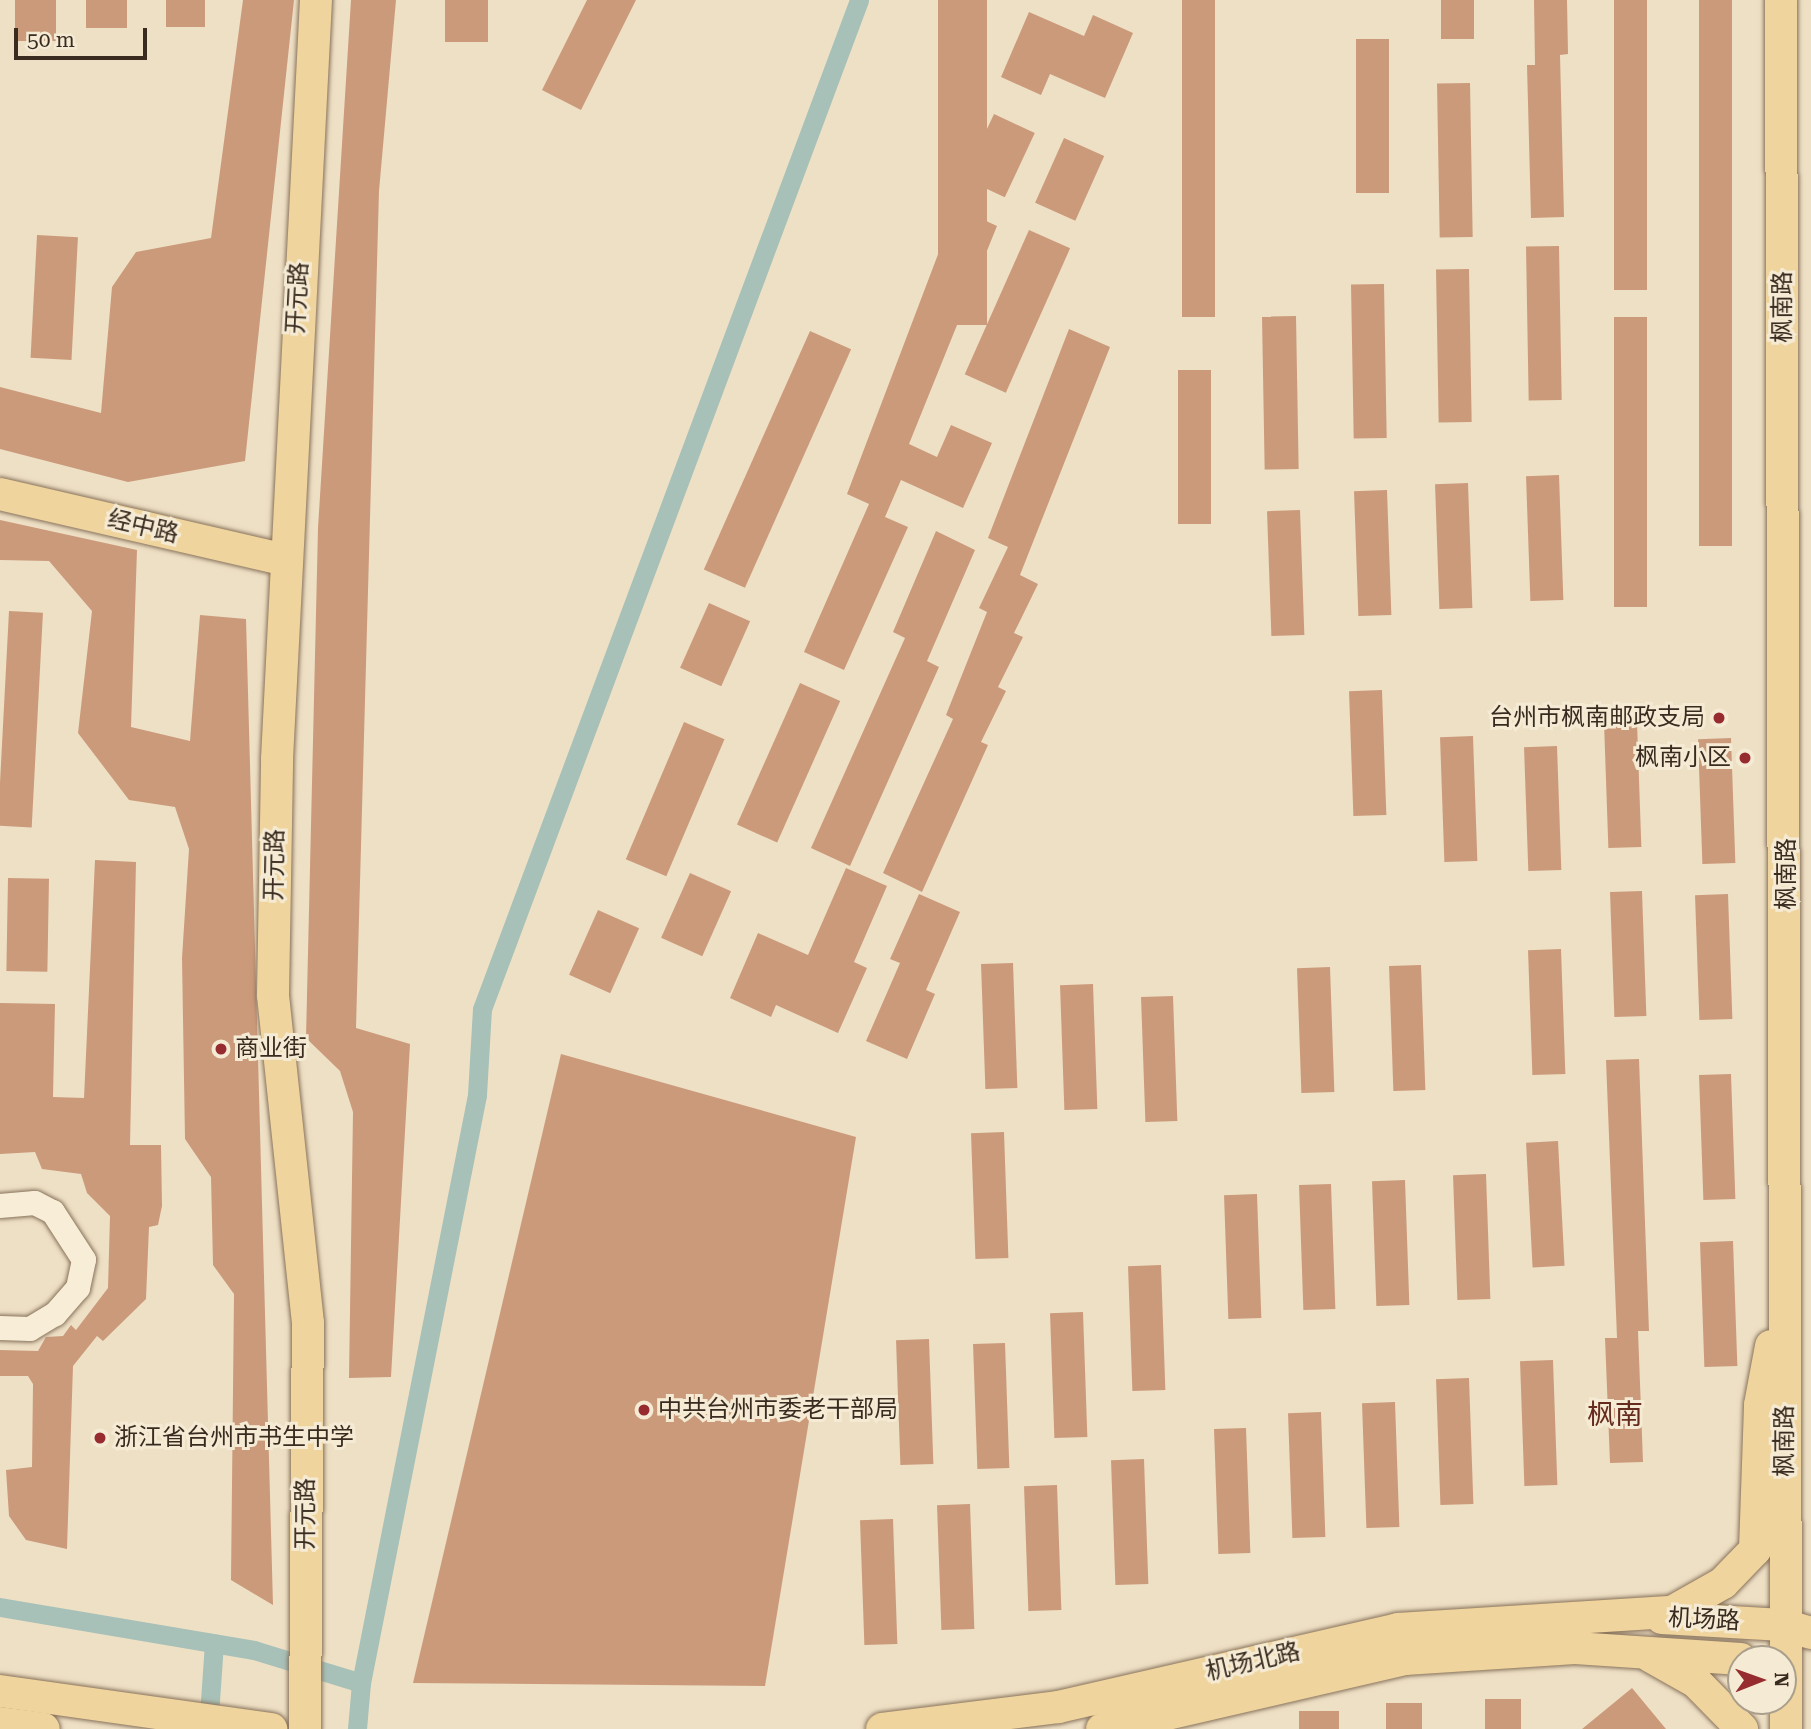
<!DOCTYPE html>
<meta charset="utf-8">
<style>
body{margin:0}
#map{position:relative;width:1811px;height:1729px;overflow:hidden;background:#eee0c5;font-family:"Roboto Serif","Noto Sans SC",serif}
div>[style]{position:absolute}
.canal>*{height:19px;margin:-9.5px;padding:0 9.5px;transform-origin:9.5px;border-radius:9.5px;background:#a7c1b8}
.building>*{inset:0;background:#cb9a7b;transform-origin:0 0}
.roads{filter:drop-shadow(0 0 2px #88725b) drop-shadow(0 0 2px #88725b)}
.minor>*{height:24px;margin:-12px;padding:0 12px;transform-origin:12px;border-radius:12px;background:#f8eed8}
.major>*{height:32px;margin:-16px;padding:0 16px;transform-origin:16px;border-radius:16px;background:#f0d49d}
.dots>*{width:19px;height:19px;translate:-50% -50%;box-sizing:border-box;border:4px solid #f5ebd4;border-radius:50%}
span{translate:-50% -50%;white-space:nowrap;text-align:center;line-height:1.15;-webkit-text-stroke:6px #f5ebd4;paint-order:stroke}
.street-label{font-size:24px;color:#392b1f}
.poi-label{font-size:24px;color:#392b1f}
.right{translate:-100% -50%;text-align:right}
.left{translate:0 -50%;text-align:left}
.quarter-label{font-size:28px;color:#652b1f}
.north{position:absolute;left:1727px;top:1645px;width:70px;height:70px;box-sizing:border-box;background:#f5ebd4;border:2px solid #aa9e8c;border-radius:50%;rotate:89deg;font-size:19px;font-weight:700;line-height:28px;text-align:center;color:#392b1f}
.north::after{content:'';display:block;margin:auto;width:24px;height:32px;background:#972c30;clip-path:polygon(50% 0,100% 100%,50% 72%,0 100%)}
.scale{position:absolute;left:14px;top:28px;width:133px;height:32px;box-sizing:border-box;border:4px solid #392b1f;border-top:0;padding-left:9px;font-size:21px;line-height:24px;white-space:nowrap;color:#392b1f;-webkit-text-stroke:5px #f5ebd4;paint-order:stroke}
</style>
<div id="map">
<div class="canal">
<div style="left:0;top:1607px;width:258px;rotate:9.6deg"></div>
<div style="left:254px;top:1650px;width:112px;rotate:17.1deg"></div>
<div style="left:361px;top:1683px;width:46px;rotate:95deg"></div>
<div style="left:361px;top:1683px;width:599px;rotate:-78.84deg"></div>
<div style="left:477px;top:1095px;width:86px;rotate:-86.7deg"></div>
<div style="left:482px;top:1009px;width:1077px;rotate:-69.51deg"></div>
<div style="left:208px;top:1729px;width:86px;rotate:-86deg"></div>
</div>
<div class="building">
<div style="left:15px;top:0;width:41px;height:41px"></div>
<div style="left:86px;top:0;width:41px;height:28px"></div>
<div style="left:166px;top:0;width:39px;height:27px"></div>
<div style="clip-path:polygon(243px 0,294px 0,245px 461px,128px 482px,0 449px,0 387px,101px 413px,112px 287px,136px 252px,211px 238px)"></div>
<div style="clip-path:polygon(351px 0,396px 0,379px 191px,356px 1028px,410px 1044px,391px 1377px,349px 1378px,353px 1112px,340px 1071px,306px 1038px,318px 528px)"></div>
<div style="left:445px;top:0;width:43px;height:42px"></div>
<div style="clip-path:polygon(587px 0,636px 0,581px 110px,542px 90px)"></div>
<div style="left:938px;top:0;width:49px;height:325px"></div>
<div style="left:1182px;top:0;width:33px;height:317px"></div>
<div style="left:1441px;top:0;width:33px;height:39px"></div>
<div style="clip-path:polygon(1534px 0,1567px 0,1568px 54px,1560px 55px,1564px 217px,1531px 218px,1527px 65px,1535px 65px)"></div>
<div style="left:1614px;top:0;width:33px;height:290px"></div>
<div style="left:1699px;top:0;width:33px;height:546px"></div>
<div style="clip-path:polygon(1029px 12px,1084px 36px,1093px 15px,1133px 33px,1105px 98px,1050px 74px,1041px 95px,1001px 77px)"></div>
<div style="left:1356px;top:39px;width:33px;height:154px"></div>
<div style="left:1470px;top:83px;width:154px;height:33px;rotate:89deg"></div>
<div style="left:994px;top:114px;width:45px;height:71px;rotate:25deg"></div>
<div style="left:1064px;top:138px;width:44px;height:71px;rotate:24deg"></div>
<div style="clip-path:polygon(956px 207px,997px 226px,909px 444px,937px 457px,951px 425px,992px 443px,963px 508px,901px 480px,885px 517px,908px 527px,844px 670px,804px 652px,869px 504px,847px 494px)"></div>
<div style="left:1029px;top:230px;width:45px;height:158px;rotate:24deg"></div>
<div style="left:37px;top:235px;width:41px;height:123px;rotate:3deg"></div>
<div style="left:1559px;top:246px;width:154px;height:33px;rotate:89deg"></div>
<div style="left:1469px;top:269px;width:153px;height:33px;rotate:89deg"></div>
<div style="left:1384px;top:284px;width:154px;height:33px;rotate:89deg"></div>
<div style="left:1296px;top:316px;width:153px;height:34px;rotate:89deg"></div>
<div style="left:1647px;top:317px;width:290px;height:33px;rotate:90deg"></div>
<div style="clip-path:polygon(1069px 329px,1110px 347px,1020px 575px,1038px 584px,1014px 633px,1023px 637px,998px 687px,1006px 691px,981px 742px,988px 745px,922px 892px,883px 873px,953px 719px,946px 715px,987px 612px,979px 608px,1008px 547px,988px 538px)"></div>
<div style="left:810px;top:331px;width:45px;height:261px;rotate:24deg"></div>
<div style="left:1178px;top:370px;width:33px;height:154px"></div>
<div style="left:1559px;top:475px;width:125px;height:33px;rotate:88deg"></div>
<div style="left:1468px;top:483px;width:125px;height:33px;rotate:88deg"></div>
<div style="left:1387px;top:490px;width:125px;height:33px;rotate:88deg"></div>
<div style="left:1300px;top:510px;width:125px;height:33px;rotate:88deg"></div>
<div style="clip-path:polygon(0 520px,137px 550px,131px 727px,190px 741px,200px 615px,246px 619px,273px 1605px,231px 1580px,234px 1294px,213px 1265px,211px 1177px,185px 1139px,182px 958px,189px 849px,175px 807px,129px 800px,78px 733px,92px 611px,49px 561px,0 560px)"></div>
<div style="clip-path:polygon(936px 531px,975px 550px,927px 661px,939px 667px,850px 866px,811px 848px,905px 638px,893px 632px)"></div>
<div style="left:709px;top:603px;width:45px;height:71px;rotate:24deg"></div>
<div style="left:9px;top:611px;width:34px;height:215px;rotate:3deg"></div>
<div style="left:800px;top:683px;width:44px;height:155px;rotate:24deg"></div>
<div style="left:1382px;top:690px;width:125px;height:33px;rotate:88deg"></div>
<div style="left:684px;top:722px;width:44px;height:149px;rotate:23deg"></div>
<div style="left:1637px;top:722px;width:125px;height:33px;rotate:88deg"></div>
<div style="left:1473px;top:736px;width:125px;height:33px;rotate:88deg"></div>
<div style="left:1731px;top:738px;width:125px;height:33px;rotate:88deg"></div>
<div style="left:1557px;top:746px;width:124px;height:33px;rotate:88deg"></div>
<div style="clip-path:polygon(95px 860px,136px 862px,130px 1145px,161px 1145px,162px 1206px,158px 1225px,149px 1227px,146px 1299px,103px 1341px,97px 1336px,73px 1366px,67px 1549px,26px 1540px,9px 1516px,6px 1470px,32px 1467px,33px 1384px,28px 1376px,0 1376px,0 1350px,38px 1351px,46px 1337px,63px 1336px,71px 1325px,76px 1330px,108px 1288px,110px 1216px,87px 1193px,81px 1174px,42px 1169px,35px 1152px,0 1154px,0 1003px,55px 1004px,53px 1097px,84px 1098px)"></div>
<div style="clip-path:polygon(846px 868px,887px 886px,854px 962px,867px 968px,838px 1033px,776px 1005px,771px 1017px,730px 998px,758px 933px,808px 955px)"></div>
<div style="left:690px;top:873px;width:45px;height:71px;rotate:24deg"></div>
<div style="left:8px;top:878px;width:41px;height:93px;rotate:1deg"></div>
<div style="left:1642px;top:891px;width:125px;height:32px;rotate:88deg"></div>
<div style="clip-path:polygon(919px 894px,960px 912px,926px 990px,935px 994px,907px 1059px,866px 1041px,900px 963px,890px 959px)"></div>
<div style="left:1728px;top:894px;width:125px;height:33px;rotate:88deg"></div>
<div style="left:598px;top:910px;width:45px;height:71px;rotate:24deg"></div>
<div style="left:1561px;top:949px;width:125px;height:33px;rotate:88deg"></div>
<div style="left:1013px;top:963px;width:125px;height:32px;rotate:88deg"></div>
<div style="left:1421px;top:965px;width:125px;height:32px;rotate:88deg"></div>
<div style="left:1330px;top:967px;width:125px;height:33px;rotate:88deg"></div>
<div style="left:1093px;top:984px;width:125px;height:33px;rotate:88deg"></div>
<div style="left:1173px;top:996px;width:125px;height:32px;rotate:88deg"></div>
<div style="clip-path:polygon(561px 1054px,856px 1137px,765px 1686px,413px 1683px)"></div>
<div style="clip-path:polygon(1639px 1059px,1649px 1331px,1638px 1331px,1643px 1462px,1610px 1463px,1605px 1338px,1617px 1338px,1606px 1060px)"></div>
<div style="left:1731px;top:1074px;width:125px;height:32px;rotate:88deg"></div>
<div style="left:1004px;top:1132px;width:126px;height:33px;rotate:88deg"></div>
<div style="left:1558px;top:1141px;width:125px;height:32px;rotate:87deg"></div>
<div style="left:1486px;top:1174px;width:125px;height:33px;rotate:88deg"></div>
<div style="left:1405px;top:1180px;width:125px;height:33px;rotate:88deg"></div>
<div style="left:1331px;top:1184px;width:125px;height:32px;rotate:88deg"></div>
<div style="left:1257px;top:1194px;width:124px;height:33px;rotate:88deg"></div>
<div style="left:1733px;top:1241px;width:125px;height:33px;rotate:88deg"></div>
<div style="left:1161px;top:1265px;width:125px;height:33px;rotate:88deg"></div>
<div style="left:1083px;top:1312px;width:125px;height:33px;rotate:88deg"></div>
<div style="left:929px;top:1339px;width:125px;height:33px;rotate:88deg"></div>
<div style="left:1005px;top:1343px;width:125px;height:32px;rotate:88deg"></div>
<div style="left:1553px;top:1360px;width:125px;height:33px;rotate:88deg"></div>
<div style="left:1469px;top:1378px;width:126px;height:33px;rotate:88deg"></div>
<div style="left:1395px;top:1402px;width:125px;height:33px;rotate:88deg"></div>
<div style="left:1321px;top:1412px;width:125px;height:33px;rotate:88deg"></div>
<div style="left:1246px;top:1428px;width:125px;height:32px;rotate:88deg"></div>
<div style="left:1144px;top:1459px;width:125px;height:33px;rotate:88deg"></div>
<div style="left:1057px;top:1485px;width:125px;height:33px;rotate:88deg"></div>
<div style="left:970px;top:1504px;width:125px;height:33px;rotate:88deg"></div>
<div style="left:893px;top:1519px;width:125px;height:33px;rotate:88deg"></div>
<div style="clip-path:polygon(1632px 1688px,1666px 1729px,1582px 1729px)"></div>
<div style="left:1485px;top:1699px;width:36px;height:30px"></div>
<div style="left:1422px;top:1703px;width:26px;height:36px;rotate:90deg"></div>
<div style="left:1339px;top:1711px;width:18px;height:40px;rotate:90deg"></div>
</div>
<div class="roads">
<div class="minor">
<div style="left:0;top:1206px;width:35px;rotate:-5deg"></div>
<div style="left:35px;top:1203px;width:20px;rotate:27deg"></div>
<div style="left:53px;top:1212px;width:57px;rotate:57.1deg"></div>
<div style="left:84px;top:1260px;width:29px;rotate:102deg"></div>
<div style="left:78px;top:1288px;width:35px;rotate:131deg"></div>
<div style="left:55px;top:1314px;width:29px;rotate:149deg"></div>
<div style="left:30px;top:1329px;width:30px;rotate:-178deg"></div>
</div>
<div class="major">
<div style="left:1781px;top:0;width:1729px;rotate:89.83deg"></div>
<div style="left:0;top:494px;width:294px;rotate:13deg"></div>
<div style="left:1662px;top:1618px;width:121px;rotate:3.3deg"></div>
<div style="left:1783px;top:1625px;width:29px;rotate:16deg"></div>
<div style="left:1650px;top:1656px;width:53px;rotate:29.5deg"></div>
<div style="left:1696px;top:1682px;width:66px;rotate:45.6deg"></div>
<div style="left:0;top:1691px;width:274px;rotate:8deg"></div>
<div style="left:0;top:1723px;width:44px;rotate:7.8deg"></div>
<div style="left:305px;top:1729px;width:406px;rotate:-89.6deg"></div>
<div style="left:308px;top:1323px;width:330px;rotate:-96.1deg"></div>
<div style="left:273px;top:995px;width:236px;rotate:-89deg"></div>
<div style="left:277px;top:759px;width:760px;rotate:-87.06deg"></div>
<div style="left:882px;top:1729px;width:177px;rotate:-7.1deg"></div>
<div style="left:1058px;top:1707px;width:349px;rotate:-12.9deg"></div>
<div style="left:1398px;top:1629px;width:275px;rotate:-3.6deg"></div>
<div style="left:1672px;top:1612px;width:59px;rotate:-29.6deg"></div>
<div style="left:1723px;top:1583px;width:46px;rotate:-45.9deg"></div>
<div style="left:1755px;top:1550px;width:145px;rotate:-88deg"></div>
<div style="left:1760px;top:1405px;width:60px;rotate:-79.4deg"></div>
<div style="left:1102px;top:1729px;width:311px;rotate:-13deg"></div>
<div style="left:1405px;top:1659px;width:170px;rotate:-3.7deg"></div>
<div style="left:1575px;top:1648px;width:166px;rotate:3.8deg"></div>
</div>
</div>
<div class="dots">
<div style="left:1719px;top:718px;background:#972c30"></div>
<div style="left:1745px;top:758px;background:#972c30"></div>
<div style="left:221px;top:1049px;background:#972c30"></div>
<div style="left:644px;top:1410px;background:#972c30"></div>
<div style="left:100px;top:1438px;background:#972c30"></div>
</div>
<div class="street-label">
<span style="left:298px;top:298px;rotate:-87deg">开元路</span>
<span style="left:1783px;top:307px;rotate:-90deg">枫南路</span>
<span style="left:143px;top:527px;rotate:13deg">经中路</span>
<span style="left:275px;top:865px;rotate:-89deg">开元路</span>
<span style="left:1787px;top:874px;rotate:-90deg">枫南路</span>
<span style="left:1785px;top:1441px;rotate:-90deg">枫南路</span>
<span style="left:306px;top:1514px;rotate:-90deg">开元路</span>
<span style="left:1704px;top:1620px;rotate:3deg">机场路</span>
<span style="left:1253px;top:1662px;rotate:-13deg">机场北路</span>
</div>
<div class="poi-label">
<span class="right" style="left:1705px;top:718px">台州市枫南邮政支局</span>
<span class="right" style="left:1731px;top:758px">枫南小区</span>
<span class="left" style="left:235px;top:1049px">商业街</span>
<span class="left" style="left:658px;top:1410px">中共台州市委老干部局</span>
<span class="left" style="left:114px;top:1438px">浙江省台州市书生中学</span>
</div>
<div class="quarter-label">
<span style="left:1615px;top:1415px">枫南</span>
</div>
<div class="north">N</div>
<div class="scale">50 m</div>
</div>
